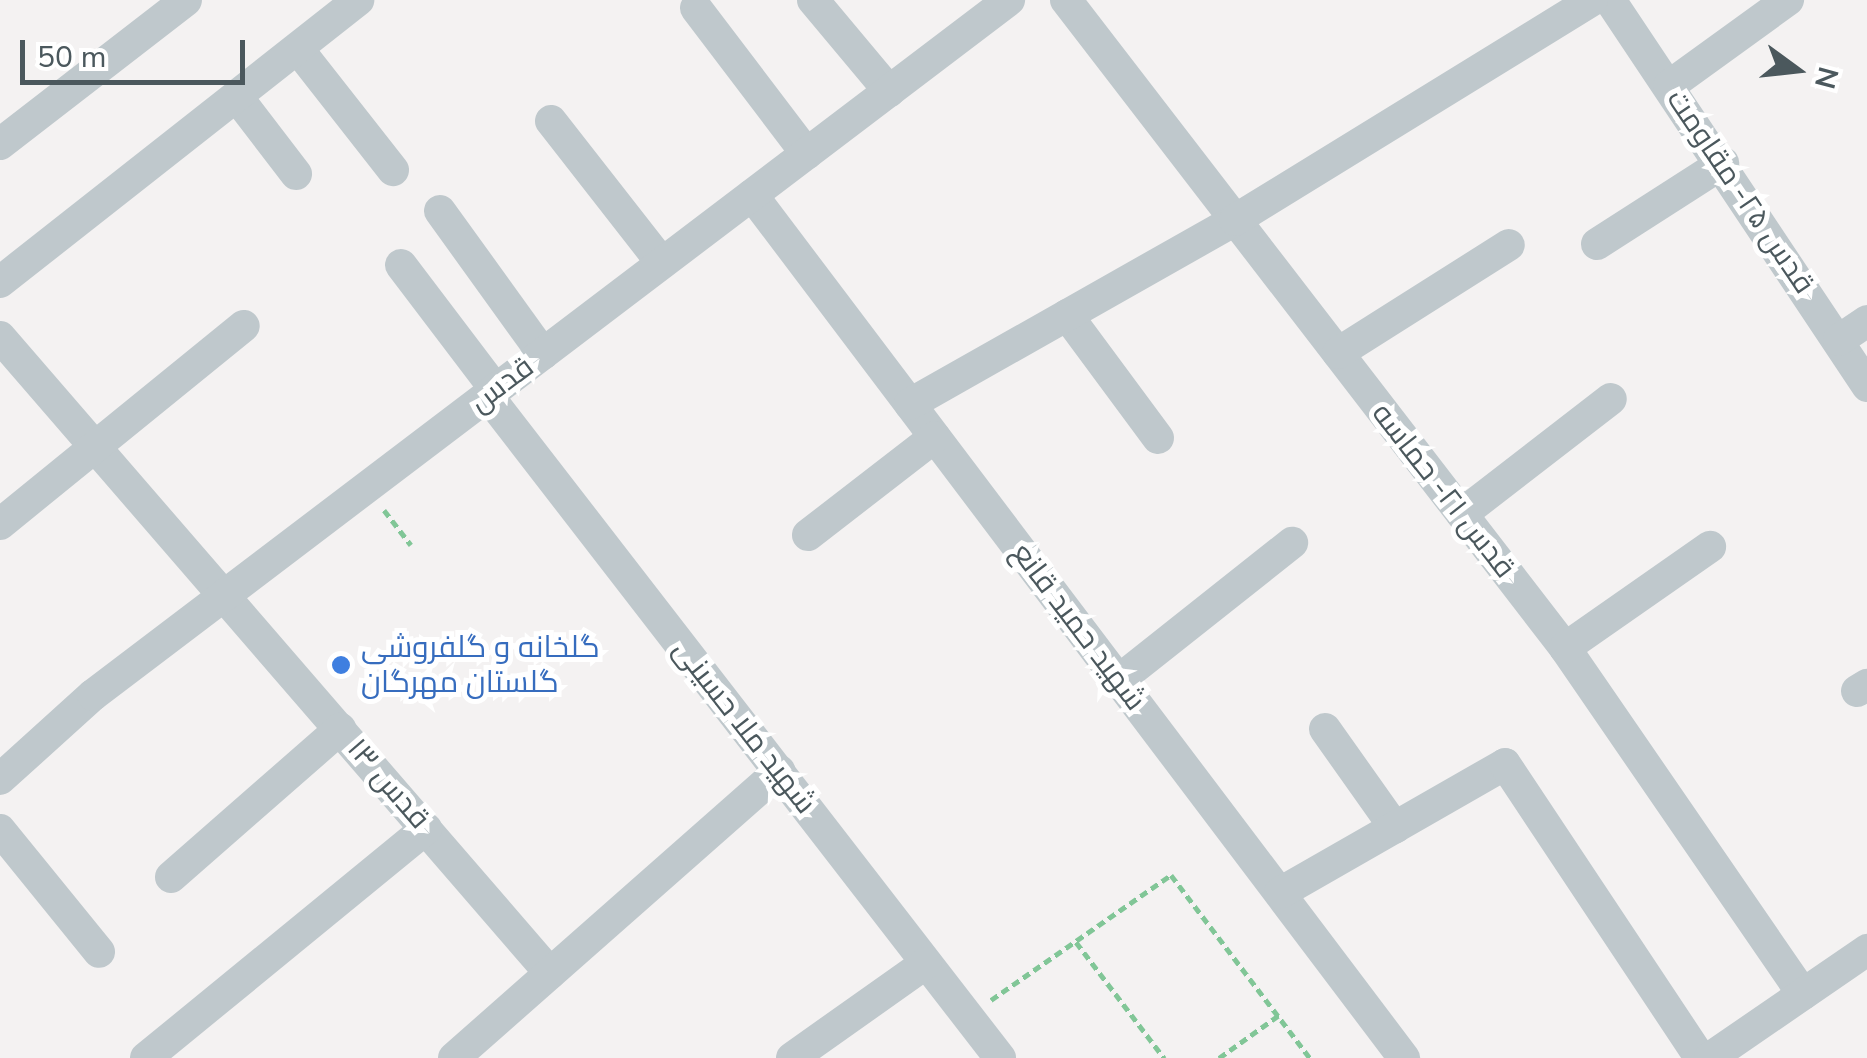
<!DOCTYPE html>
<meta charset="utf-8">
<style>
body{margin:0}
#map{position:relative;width:1867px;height:1058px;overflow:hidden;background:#f4f2f2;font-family:"Nunito Sans",Cairo,sans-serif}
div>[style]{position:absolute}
.path>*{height:5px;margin-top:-2.5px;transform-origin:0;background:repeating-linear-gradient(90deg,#81c697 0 8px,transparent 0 13px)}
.minor>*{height:32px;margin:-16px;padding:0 16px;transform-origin:16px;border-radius:16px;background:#bfc8cc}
.dots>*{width:28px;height:28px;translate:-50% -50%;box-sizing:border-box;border:5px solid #fff;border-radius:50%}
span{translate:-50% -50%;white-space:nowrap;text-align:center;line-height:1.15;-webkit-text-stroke:10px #fff;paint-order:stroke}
.street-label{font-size:30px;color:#4b585d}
.shop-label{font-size:30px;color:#366cbe}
.left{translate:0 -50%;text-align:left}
.north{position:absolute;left:1747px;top:20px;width:100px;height:100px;-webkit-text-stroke:8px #fff;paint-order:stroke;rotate:105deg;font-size:28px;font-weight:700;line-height:40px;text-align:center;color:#4b585d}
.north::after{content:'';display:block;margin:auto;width:35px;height:45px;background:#4b585d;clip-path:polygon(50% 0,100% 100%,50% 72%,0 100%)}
.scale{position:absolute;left:20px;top:40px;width:225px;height:45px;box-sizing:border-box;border:5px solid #4b585d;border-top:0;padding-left:12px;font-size:30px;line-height:35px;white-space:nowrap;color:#4b585d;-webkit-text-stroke:8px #fff;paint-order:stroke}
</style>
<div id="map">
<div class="path">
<div style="left:384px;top:510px;width:44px;rotate:52.4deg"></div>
<div style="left:1076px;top:942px;width:146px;rotate:52.8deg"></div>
<div style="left:991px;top:1000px;width:219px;rotate:-34.8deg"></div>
<div style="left:1171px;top:875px;width:230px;rotate:52.8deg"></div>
<div style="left:1219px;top:1058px;width:74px;rotate:-35.6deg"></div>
</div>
<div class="minor">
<div style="left:813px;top:0;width:119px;rotate:50.1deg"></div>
<div style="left:1066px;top:0;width:818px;rotate:52.4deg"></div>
<div style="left:1565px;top:648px;width:420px;rotate:55.5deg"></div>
<div style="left:1610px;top:0;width:464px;rotate:56.3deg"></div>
<div style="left:696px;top:8px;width:183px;rotate:52.8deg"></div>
<div style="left:298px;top:49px;width:154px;rotate:51.9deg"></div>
<div style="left:1669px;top:86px;width:147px;rotate:-35.9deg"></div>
<div style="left:237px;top:97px;width:97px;rotate:52.5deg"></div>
<div style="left:551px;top:121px;width:180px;rotate:52deg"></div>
<div style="left:0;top:144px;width:235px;rotate:-37.7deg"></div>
<div style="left:752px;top:195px;width:1082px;rotate:52.93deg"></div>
<div style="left:440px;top:211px;width:176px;rotate:54.2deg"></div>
<div style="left:1597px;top:244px;width:150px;rotate:-32.7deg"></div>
<div style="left:401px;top:265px;width:157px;rotate:52.8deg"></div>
<div style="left:0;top:282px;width:456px;rotate:-38.2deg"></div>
<div style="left:1067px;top:315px;width:153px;rotate:53.5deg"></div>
<div style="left:0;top:337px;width:841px;rotate:49.15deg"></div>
<div style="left:1839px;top:340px;width:34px;rotate:-34deg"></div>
<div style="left:1338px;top:353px;width:202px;rotate:-32.3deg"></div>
<div style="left:488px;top:396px;width:837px;rotate:52.28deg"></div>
<div style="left:910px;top:404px;width:373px;rotate:-29.5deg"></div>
<div style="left:1235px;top:220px;width:419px;rotate:-31.6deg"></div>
<div style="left:1462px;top:514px;width:188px;rotate:-37.7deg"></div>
<div style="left:0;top:524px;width:314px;rotate:-39.1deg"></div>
<div style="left:808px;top:535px;width:160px;rotate:-37.7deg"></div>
<div style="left:1565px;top:648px;width:177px;rotate:-34.9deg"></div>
<div style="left:1119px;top:680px;width:221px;rotate:-38.4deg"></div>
<div style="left:1857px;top:691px;width:12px;rotate:-31deg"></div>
<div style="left:1325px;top:729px;width:121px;rotate:54.7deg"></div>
<div style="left:0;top:779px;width:125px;rotate:-42.1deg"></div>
<div style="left:93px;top:695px;width:1150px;rotate:-37.19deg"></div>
<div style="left:0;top:830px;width:157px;rotate:50.9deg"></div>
<div style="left:171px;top:877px;width:225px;rotate:-41.2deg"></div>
<div style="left:1280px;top:893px;width:259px;rotate:-29.8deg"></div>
<div style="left:1505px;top:764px;width:353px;rotate:56.4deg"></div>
<div style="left:146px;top:1058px;width:362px;rotate:-39.3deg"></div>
<div style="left:454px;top:1058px;width:434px;rotate:-41.4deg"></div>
<div style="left:792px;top:1058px;width:164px;rotate:-35.3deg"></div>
<div style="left:1710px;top:1058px;width:191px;rotate:-34.5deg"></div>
</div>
<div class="dots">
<div style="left:341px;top:665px;background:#3f7fe0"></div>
</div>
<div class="street-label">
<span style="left:1740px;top:192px;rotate:56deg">قدس ۲۵- مقاومت</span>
<span style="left:502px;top:385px;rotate:-37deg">قدس</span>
<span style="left:1443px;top:491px;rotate:52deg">قدس ۲۱- حماسه</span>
<span style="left:1078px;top:627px;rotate:53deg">شهید حمید قانع</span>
<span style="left:744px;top:727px;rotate:52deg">شهید ملا حسینی</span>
<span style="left:388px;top:784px;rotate:49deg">قدس ۱۳</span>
</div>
<div class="shop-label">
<span class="left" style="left:361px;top:665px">گلخانه و گلفروشی<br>گلستان مهرگان</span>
</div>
<div class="north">N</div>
<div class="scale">50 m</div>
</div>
